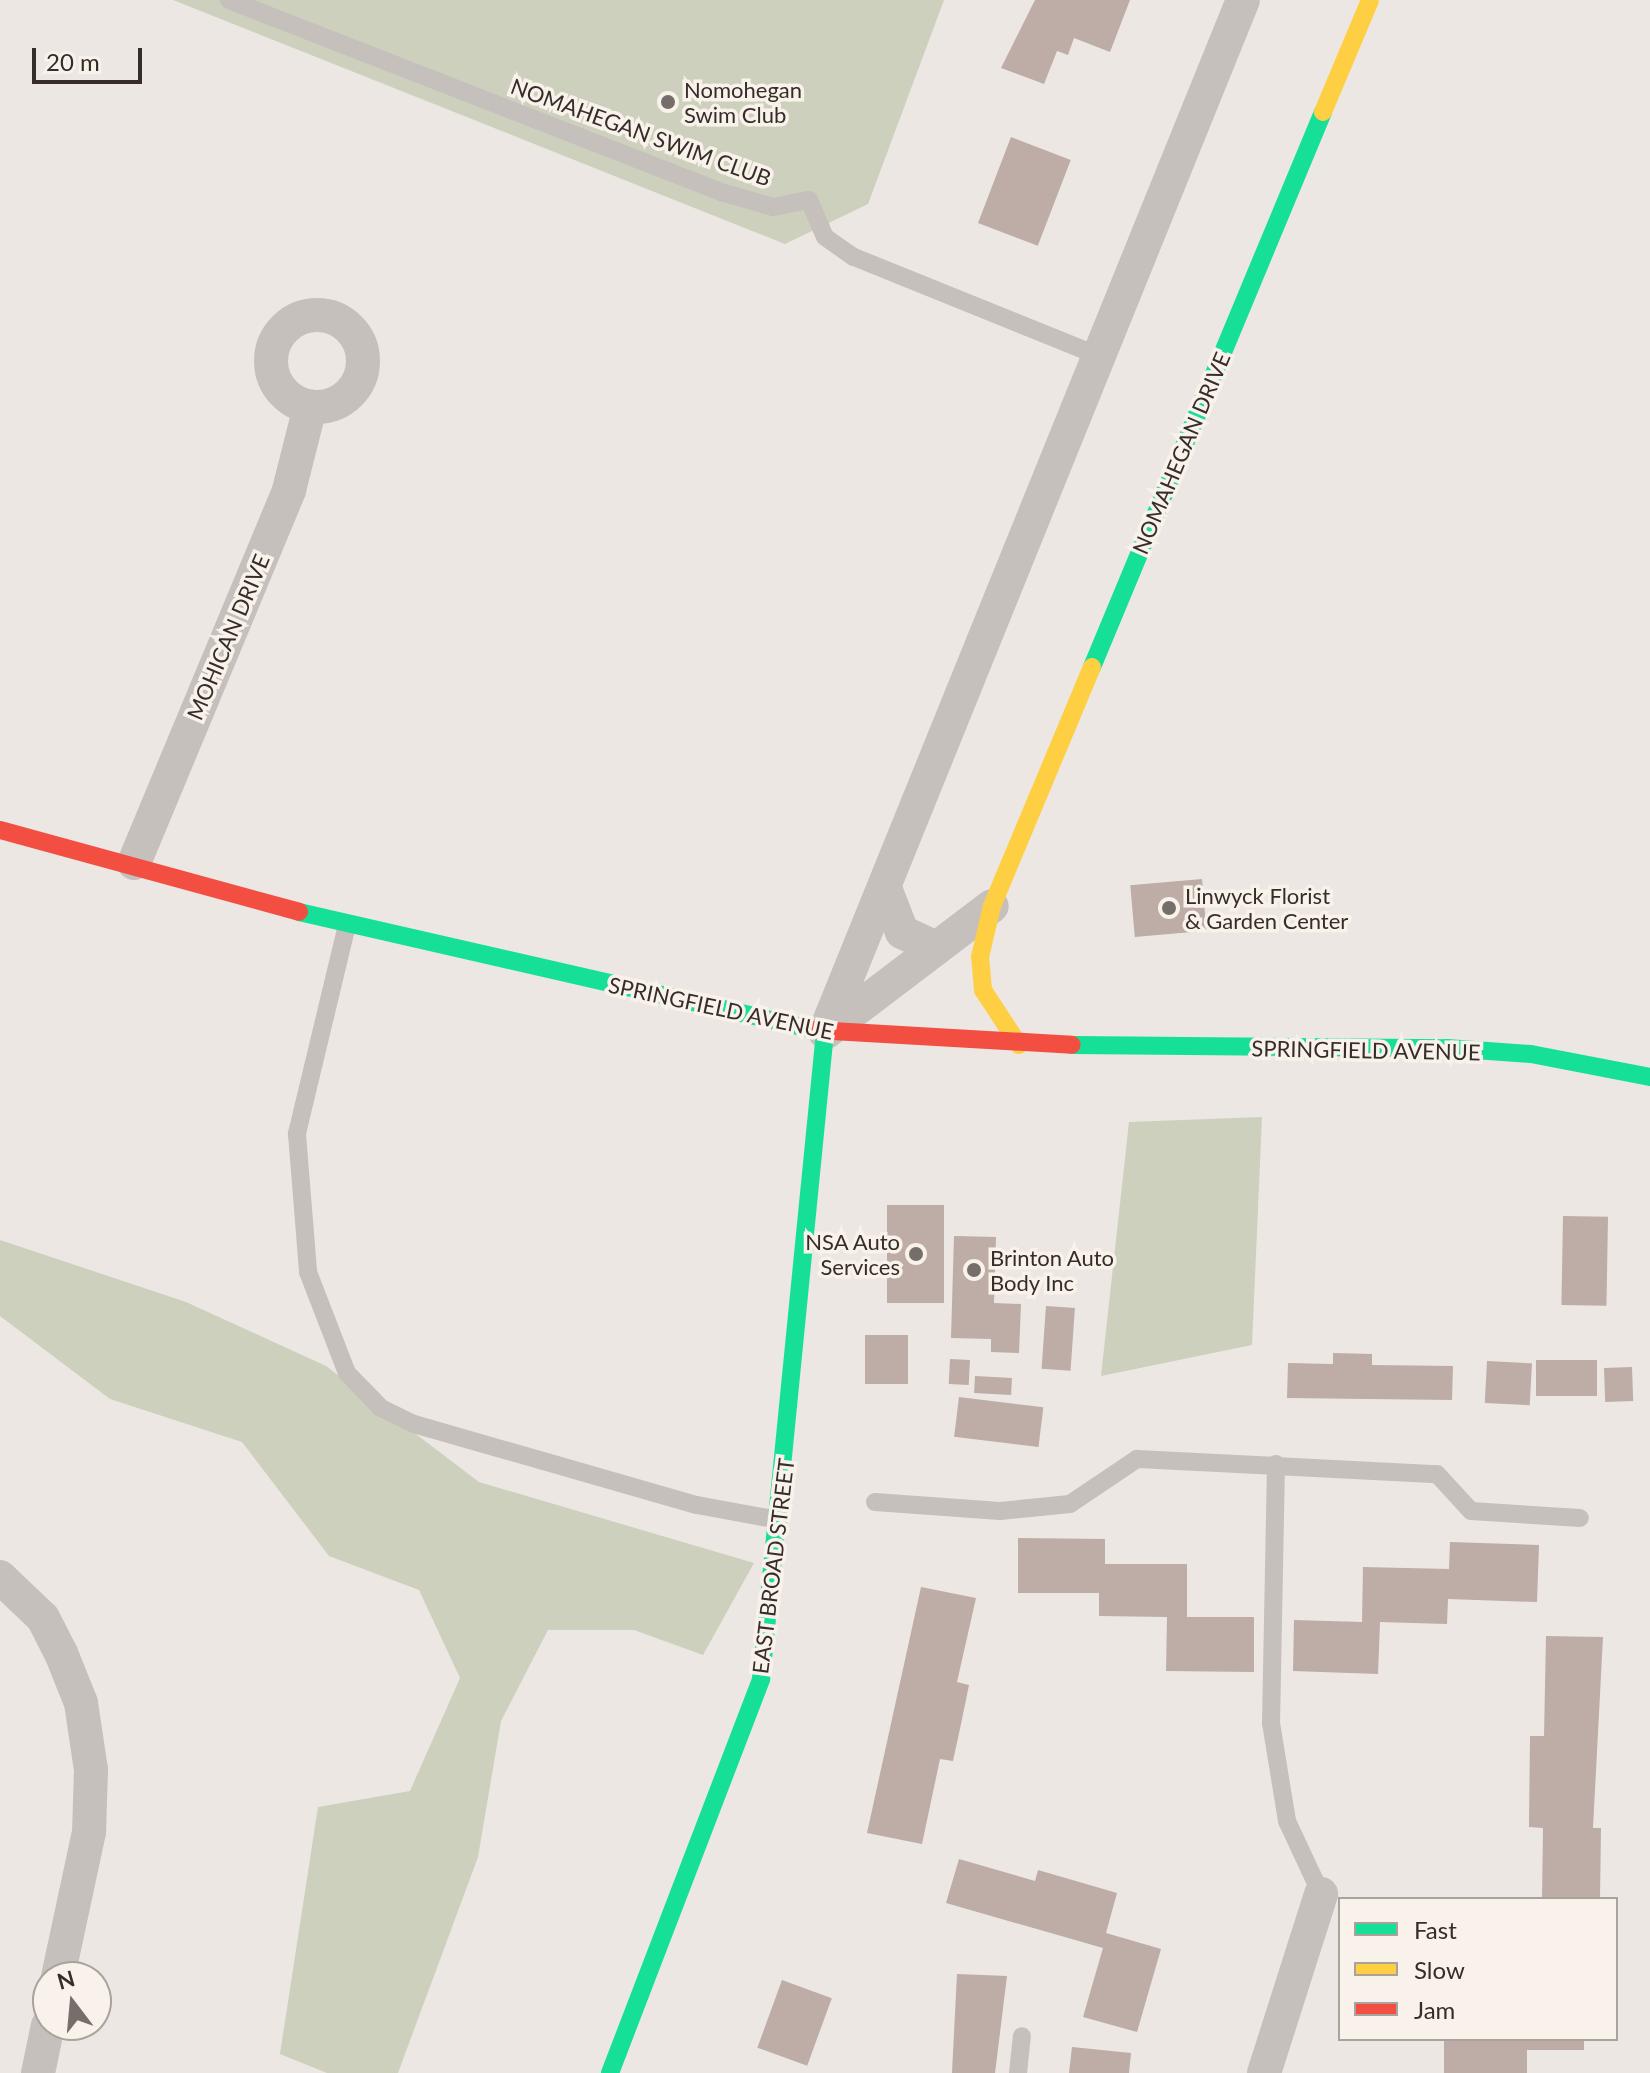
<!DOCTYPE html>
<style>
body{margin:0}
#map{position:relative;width:1650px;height:2073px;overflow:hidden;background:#ece7e2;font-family:Lato,sans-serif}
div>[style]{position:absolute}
.green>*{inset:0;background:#cdd0bd}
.building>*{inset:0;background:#beaca6;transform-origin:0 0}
.lane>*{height:18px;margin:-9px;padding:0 9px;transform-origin:9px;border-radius:9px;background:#c5c0bb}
.street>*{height:34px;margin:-17px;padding:0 17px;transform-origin:17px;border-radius:17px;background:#c5c0bb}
.street>.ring{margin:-17px;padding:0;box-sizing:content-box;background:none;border:34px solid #c5c0bb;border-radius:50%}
.fast>*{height:18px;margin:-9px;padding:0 9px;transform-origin:9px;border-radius:9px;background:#16e098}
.slow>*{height:18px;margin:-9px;padding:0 9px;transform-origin:9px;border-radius:9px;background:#ffcf43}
.jam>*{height:18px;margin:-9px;padding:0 9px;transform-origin:9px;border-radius:9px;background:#f24e42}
.dots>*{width:22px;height:22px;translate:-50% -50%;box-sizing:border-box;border:4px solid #f8f2ea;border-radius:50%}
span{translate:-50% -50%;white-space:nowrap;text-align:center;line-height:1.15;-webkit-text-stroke:7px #f8f2ea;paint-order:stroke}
.poi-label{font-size:22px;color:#362d2a}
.left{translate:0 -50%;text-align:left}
.right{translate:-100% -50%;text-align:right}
.street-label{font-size:22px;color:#362d2a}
.legend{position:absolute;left:1338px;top:1897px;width:280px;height:144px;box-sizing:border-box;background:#f8f2ea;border:2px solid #aaa39d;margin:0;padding:10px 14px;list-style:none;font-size:24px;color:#362d2a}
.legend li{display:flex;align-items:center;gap:16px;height:40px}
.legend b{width:40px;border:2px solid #aaa39d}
.north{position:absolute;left:32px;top:1961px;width:80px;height:80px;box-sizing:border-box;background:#f8f2ea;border:2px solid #aaa39d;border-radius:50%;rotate:344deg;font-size:22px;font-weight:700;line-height:32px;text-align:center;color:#362d2a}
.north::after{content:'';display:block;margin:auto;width:28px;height:36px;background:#766e6a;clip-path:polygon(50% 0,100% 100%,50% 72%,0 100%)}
.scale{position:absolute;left:32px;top:48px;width:110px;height:36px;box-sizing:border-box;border:4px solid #362d2a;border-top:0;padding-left:10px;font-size:24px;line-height:28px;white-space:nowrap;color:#362d2a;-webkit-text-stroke:6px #f8f2ea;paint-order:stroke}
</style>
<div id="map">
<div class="green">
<div style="clip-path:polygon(173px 0,944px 0,868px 204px,785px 244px)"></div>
<div style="clip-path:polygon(1262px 1117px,1252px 1345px,1101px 1376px,1129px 1122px)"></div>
<div style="clip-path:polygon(0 1240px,186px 1302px,326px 1366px,479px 1482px,754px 1563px,703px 1655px,634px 1630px,548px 1630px,501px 1721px,478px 1857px,398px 2073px,327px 2073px,280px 2054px,318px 1807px,410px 1791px,460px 1678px,419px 1590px,329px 1556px,242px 1442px,110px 1399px,0 1316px)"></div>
</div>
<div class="building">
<div style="clip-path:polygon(1035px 0,1130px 0,1110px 52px,1074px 38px,1068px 55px,1057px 51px,1044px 84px,1001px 68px)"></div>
<div style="left:1011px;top:137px;width:64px;height:92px;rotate:21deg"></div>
<div style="left:1202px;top:879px;width:52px;height:72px;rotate:85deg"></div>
<div style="left:887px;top:1205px;width:57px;height:98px"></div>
<div style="left:1563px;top:1216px;width:45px;height:89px;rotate:1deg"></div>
<div style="clip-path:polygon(954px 1236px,996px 1237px,994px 1303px,1021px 1304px,1019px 1353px,991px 1352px,991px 1339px,951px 1338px)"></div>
<div style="left:1046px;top:1306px;width:29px;height:63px;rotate:4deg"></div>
<div style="left:865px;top:1335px;width:43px;height:49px"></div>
<div style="clip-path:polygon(1333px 1353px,1372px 1354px,1372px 1365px,1453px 1366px,1452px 1400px,1287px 1398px,1288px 1363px,1333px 1364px)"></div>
<div style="left:950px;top:1359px;width:20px;height:25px;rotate:3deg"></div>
<div style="left:1597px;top:1360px;width:36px;height:61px;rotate:90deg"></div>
<div style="left:1487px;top:1361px;width:45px;height:42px;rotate:3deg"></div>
<div style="left:1632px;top:1367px;width:34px;height:28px;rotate:88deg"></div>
<div style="left:975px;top:1376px;width:37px;height:17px;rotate:3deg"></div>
<div style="left:959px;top:1397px;width:85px;height:40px;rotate:7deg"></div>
<div style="clip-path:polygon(1018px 1538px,1105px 1539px,1105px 1564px,1187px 1564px,1187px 1617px,1254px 1617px,1254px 1672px,1166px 1671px,1167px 1617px,1099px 1616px,1099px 1593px,1018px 1593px)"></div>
<div style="clip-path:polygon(1450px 1542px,1539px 1545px,1537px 1602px,1448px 1599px,1447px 1624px,1380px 1622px,1378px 1674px,1293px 1671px,1294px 1620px,1362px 1622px,1363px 1567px,1449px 1569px)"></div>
<div style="clip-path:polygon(921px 1587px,976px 1598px,957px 1682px,969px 1685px,961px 1724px,953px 1761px,940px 1759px,922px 1844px,867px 1833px)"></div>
<div style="clip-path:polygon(1546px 1636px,1603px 1637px,1593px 1828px,1601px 1828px,1600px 1899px,1542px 1899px,1543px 1828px,1529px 1827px,1530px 1736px,1544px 1736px)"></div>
<div style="clip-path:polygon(959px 1859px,1035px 1881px,1038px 1870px,1117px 1893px,1106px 1933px,1161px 1949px,1137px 2032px,1083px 2017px,1103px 1948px,946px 1903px)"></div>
<div style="clip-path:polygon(957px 1974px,1007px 1976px,995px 2073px,952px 2073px)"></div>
<div style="left:782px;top:1980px;width:53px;height:72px;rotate:20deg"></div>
<div style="clip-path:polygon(1444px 2039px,1584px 2039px,1584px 2050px,1527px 2050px,1527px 2073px,1444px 2073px)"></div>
<div style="clip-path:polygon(1072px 2047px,1131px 2053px,1129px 2073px,1069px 2073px)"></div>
</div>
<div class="lane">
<div style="left:229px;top:0;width:528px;rotate:21.32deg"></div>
<div style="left:721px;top:192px;width:54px;rotate:16.1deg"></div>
<div style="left:773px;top:207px;width:37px;rotate:-11deg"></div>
<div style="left:809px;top:200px;width:40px;rotate:66.6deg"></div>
<div style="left:825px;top:237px;width:35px;rotate:35deg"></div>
<div style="left:854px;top:257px;width:264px;rotate:22deg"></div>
<div style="left:347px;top:925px;width:215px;rotate:103.5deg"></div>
<div style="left:297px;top:1134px;width:138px;rotate:85.4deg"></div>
<div style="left:308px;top:1272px;width:108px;rotate:68.9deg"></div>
<div style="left:347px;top:1373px;width:49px;rotate:45.8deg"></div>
<div style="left:381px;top:1408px;width:37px;rotate:26deg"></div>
<div style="left:414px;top:1424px;width:294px;rotate:16deg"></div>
<div style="left:697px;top:1505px;width:83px;rotate:10.4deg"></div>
<div style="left:1276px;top:1464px;width:259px;rotate:91.1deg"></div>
<div style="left:1271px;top:1723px;width:99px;rotate:80.7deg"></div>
<div style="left:1287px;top:1821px;width:81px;rotate:65deg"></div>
<div style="left:875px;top:1502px;width:125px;rotate:4.1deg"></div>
<div style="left:1000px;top:1511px;width:70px;rotate:-5.7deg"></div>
<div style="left:1070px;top:1504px;width:81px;rotate:-33.9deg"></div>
<div style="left:1137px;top:1459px;width:300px;rotate:2.9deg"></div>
<div style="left:1437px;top:1474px;width:50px;rotate:47.4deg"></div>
<div style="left:1471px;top:1511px;width:109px;rotate:3.7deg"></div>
<div style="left:1018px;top:2073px;width:37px;rotate:-84deg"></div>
</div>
<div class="street">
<div class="ring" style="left:271px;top:315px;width:58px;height:58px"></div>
<div style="left:134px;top:863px;width:404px;rotate:-67.4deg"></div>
<div style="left:289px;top:490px;width:86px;rotate:-75.8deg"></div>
<div style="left:885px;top:888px;width:47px;rotate:68.9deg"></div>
<div style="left:902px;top:932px;width:38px;rotate:25deg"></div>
<div style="left:825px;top:1032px;width:1113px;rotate:-67.95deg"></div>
<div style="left:826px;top:1032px;width:208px;rotate:-37.2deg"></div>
<div style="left:0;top:1577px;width:59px;rotate:43.6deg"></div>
<div style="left:43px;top:1618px;width:39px;rotate:63deg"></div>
<div style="left:61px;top:1653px;width:54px;rotate:68.2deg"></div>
<div style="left:81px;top:1703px;width:68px;rotate:81.5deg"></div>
<div style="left:91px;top:1770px;width:62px;rotate:91.8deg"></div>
<div style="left:89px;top:1832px;width:148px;rotate:102.1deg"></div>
<div style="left:38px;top:2073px;width:49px;rotate:-78.2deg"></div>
<div style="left:1264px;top:2073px;width:188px;rotate:-72.3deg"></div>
</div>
<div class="fast">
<div style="left:1092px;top:667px;width:601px;rotate:-67.4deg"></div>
<div style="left:299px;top:912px;width:529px;rotate:12.88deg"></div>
<div style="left:1072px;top:1045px;width:375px;rotate:0.5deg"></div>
<div style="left:1447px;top:1048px;width:84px;rotate:4.1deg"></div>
<div style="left:1531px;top:1054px;width:121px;rotate:10.9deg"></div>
<div style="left:610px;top:2073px;width:422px;rotate:-69deg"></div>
<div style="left:761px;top:1679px;width:650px;rotate:-84.35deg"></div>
</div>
<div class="slow">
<div style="left:1323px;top:112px;width:121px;rotate:-67.2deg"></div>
<div style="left:1019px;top:1045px;width:66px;rotate:-123.2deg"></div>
<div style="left:983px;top:990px;width:33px;rotate:-95deg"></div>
<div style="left:980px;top:957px;width:52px;rotate:-76.8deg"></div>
<div style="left:992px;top:906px;width:259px;rotate:-67.3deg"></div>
</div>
<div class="jam">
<div style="left:0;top:830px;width:310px;rotate:15.3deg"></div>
<div style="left:815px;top:1030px;width:257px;rotate:3.3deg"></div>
</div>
<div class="dots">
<div style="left:668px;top:102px;background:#766e6a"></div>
<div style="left:1169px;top:908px;background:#766e6a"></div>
<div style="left:916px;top:1254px;background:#766e6a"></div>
<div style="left:974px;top:1270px;background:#766e6a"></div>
</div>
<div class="poi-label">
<span class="left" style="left:684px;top:102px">Nomohegan<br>Swim Club</span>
<span class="left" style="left:1185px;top:908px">Linwyck Florist<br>&amp; Garden Center</span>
<span class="right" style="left:900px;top:1254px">NSA Auto<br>Services</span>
<span class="left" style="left:990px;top:1270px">Brinton Auto<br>Body Inc</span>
</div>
<div class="street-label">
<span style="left:641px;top:132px;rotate:20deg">NOMAHEGAN SWIM CLUB</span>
<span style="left:1181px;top:453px;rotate:-67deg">NOMAHEGAN DRIVE</span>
<span style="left:228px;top:637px;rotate:-67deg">MOHICAN DRIVE</span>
<span style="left:721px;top:1008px;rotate:12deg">SPRINGFIELD AVENUE</span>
<span style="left:1366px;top:1050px;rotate:1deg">SPRINGFIELD AVENUE</span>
<span style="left:773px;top:1566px;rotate:-83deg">EAST BROAD STREET</span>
</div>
<ul class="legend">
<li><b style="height:10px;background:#16e098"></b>Fast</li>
<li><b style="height:10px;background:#ffcf43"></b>Slow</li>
<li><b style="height:10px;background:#f24e42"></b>Jam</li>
</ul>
<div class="north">N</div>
<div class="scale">20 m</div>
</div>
